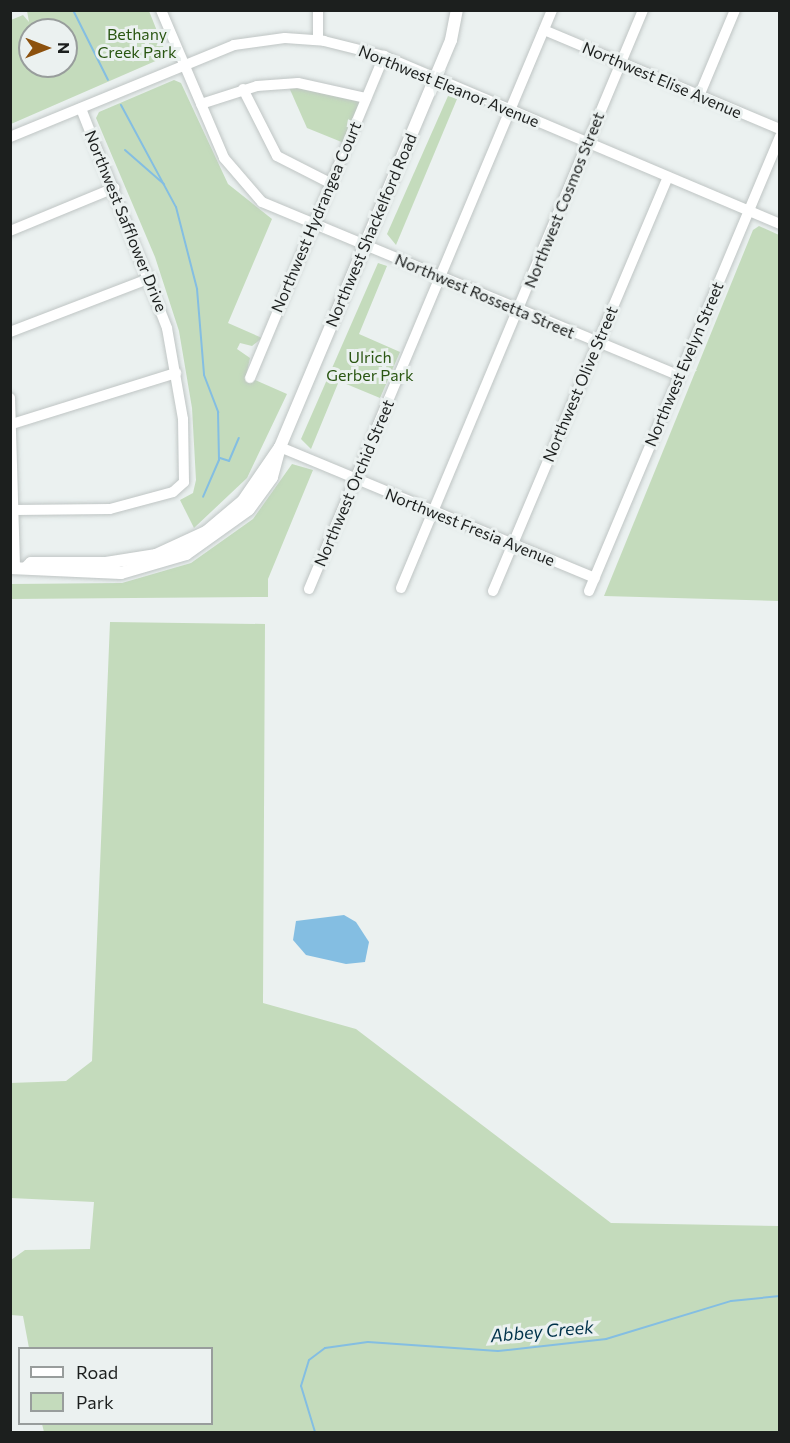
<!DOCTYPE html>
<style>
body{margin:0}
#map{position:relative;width:790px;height:1443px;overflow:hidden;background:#ebf1f0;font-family:Commissioner,sans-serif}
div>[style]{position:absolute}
.green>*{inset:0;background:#c4dbbc}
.water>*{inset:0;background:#84bee2}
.stream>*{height:2px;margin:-1px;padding:0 1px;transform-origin:1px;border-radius:1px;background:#84bee2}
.roads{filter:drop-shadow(0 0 2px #bfc5c4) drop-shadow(0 0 2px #bfc5c4)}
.minor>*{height:10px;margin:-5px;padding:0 5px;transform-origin:5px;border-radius:5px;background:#fff}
.tertiary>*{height:12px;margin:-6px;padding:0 6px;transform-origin:6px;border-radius:6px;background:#fff}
span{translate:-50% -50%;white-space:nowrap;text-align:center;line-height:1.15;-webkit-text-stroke:6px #ebf1f0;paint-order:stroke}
.park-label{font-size:16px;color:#2a5612}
.street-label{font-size:16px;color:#1c1f1e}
.water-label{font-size:18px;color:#00324a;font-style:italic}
.frame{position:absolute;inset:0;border:12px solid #1c1f1e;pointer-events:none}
.legend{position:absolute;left:18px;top:1347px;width:195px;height:78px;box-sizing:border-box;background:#ebf1f0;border:2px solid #989d9c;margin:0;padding:8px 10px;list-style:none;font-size:18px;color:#1c1f1e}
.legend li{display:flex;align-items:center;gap:12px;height:30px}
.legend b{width:30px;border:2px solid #989d9c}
.north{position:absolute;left:18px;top:18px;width:60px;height:60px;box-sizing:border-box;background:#ebf1f0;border:2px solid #989d9c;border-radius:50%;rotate:90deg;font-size:16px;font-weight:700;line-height:24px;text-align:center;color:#1c1f1e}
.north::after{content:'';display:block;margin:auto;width:21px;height:27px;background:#8c510e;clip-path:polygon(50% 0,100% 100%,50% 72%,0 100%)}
</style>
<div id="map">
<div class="green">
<div style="clip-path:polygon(evenodd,27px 11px,149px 11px,167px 56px,11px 124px,11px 20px,23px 15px,29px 22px,27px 11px,30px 30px,66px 30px,66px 66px,30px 66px,30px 30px)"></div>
<div style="clip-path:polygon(174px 80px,181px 83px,228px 184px,272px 219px,228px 323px,262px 338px,252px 346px,240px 343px,237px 349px,250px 358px,246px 376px,287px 394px,247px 478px,194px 528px,180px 500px,193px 493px,196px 480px,192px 408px,179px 331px,155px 257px,96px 118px,99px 112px)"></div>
<div style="clip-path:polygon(288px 85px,356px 96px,360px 103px,344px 143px,307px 128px)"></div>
<div style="clip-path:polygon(448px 96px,457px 99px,396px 245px,387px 234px)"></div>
<div style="clip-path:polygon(759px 226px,779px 235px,779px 601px,604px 596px,753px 230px)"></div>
<div style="clip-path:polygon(378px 263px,387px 266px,359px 334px,400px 352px,380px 398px,339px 381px,311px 449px,301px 439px)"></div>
<div style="clip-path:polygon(292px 464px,313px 470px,268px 579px,268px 597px,11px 599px,11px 584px,122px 583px,191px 563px,253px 519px)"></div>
<div style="clip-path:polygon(110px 622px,265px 624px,263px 1003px,356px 1029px,611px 1223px,779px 1226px,779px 1432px,44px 1432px,42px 1424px,212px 1424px,212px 1348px,29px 1348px,23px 1316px,11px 1315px,11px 1260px,25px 1250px,90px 1249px,94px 1202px,11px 1198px,10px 1083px,66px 1081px,92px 1061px)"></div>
</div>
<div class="water">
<div style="clip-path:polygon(344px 915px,356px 922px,369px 942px,365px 962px,346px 964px,306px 955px,293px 940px,296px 921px)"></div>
</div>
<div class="stream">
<div style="left:73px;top:10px;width:78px;rotate:63.4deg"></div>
<div style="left:121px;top:105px;width:116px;rotate:61.7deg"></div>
<div style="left:176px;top:207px;width:85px;rotate:75.6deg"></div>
<div style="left:197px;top:289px;width:86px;rotate:85.3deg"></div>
<div style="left:204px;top:375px;width:40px;rotate:69deg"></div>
<div style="left:218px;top:412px;width:48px;rotate:88.8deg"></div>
<div style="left:219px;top:460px;width:40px;rotate:113.4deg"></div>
<div style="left:125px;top:150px;width:52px;rotate:41.1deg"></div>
<div style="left:220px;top:458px;width:9px;rotate:18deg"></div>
<div style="left:229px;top:461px;width:25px;rotate:-67deg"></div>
<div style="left:315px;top:1432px;width:48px;rotate:-106.9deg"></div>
<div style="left:301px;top:1386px;width:27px;rotate:-73deg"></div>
<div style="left:309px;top:1360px;width:20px;rotate:-37deg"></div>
<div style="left:325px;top:1348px;width:43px;rotate:-7.9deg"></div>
<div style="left:368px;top:1342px;width:130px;rotate:4deg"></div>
<div style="left:498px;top:1351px;width:109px;rotate:-6.3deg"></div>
<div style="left:606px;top:1339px;width:131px;rotate:-16.9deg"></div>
<div style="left:731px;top:1301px;width:49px;rotate:-5.8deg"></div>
</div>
<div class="roads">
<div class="minor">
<div style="left:161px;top:10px;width:161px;rotate:66.9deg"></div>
<div style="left:224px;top:158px;width:58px;rotate:49.2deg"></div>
<div style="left:262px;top:202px;width:452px;rotate:22.6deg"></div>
<div style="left:544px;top:30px;width:256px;rotate:22.8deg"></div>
<div style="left:318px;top:40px;width:30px;rotate:-90deg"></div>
<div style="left:243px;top:89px;width:75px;rotate:63.1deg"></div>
<div style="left:277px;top:156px;width:59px;rotate:27deg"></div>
<div style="left:699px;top:96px;width:93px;rotate:-67.3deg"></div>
<div style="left:201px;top:104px;width:59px;rotate:-17.8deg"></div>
<div style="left:257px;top:86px;width:41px;rotate:-4.2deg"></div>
<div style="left:298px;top:83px;width:70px;rotate:12.4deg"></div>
<div style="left:10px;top:137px;width:242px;rotate:-22.3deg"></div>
<div style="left:234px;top:45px;width:51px;rotate:-7.8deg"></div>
<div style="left:285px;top:38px;width:39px;rotate:4deg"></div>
<div style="left:324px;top:41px;width:62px;rotate:14deg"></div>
<div style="left:384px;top:56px;width:430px;rotate:23deg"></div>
<div style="left:10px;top:231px;width:113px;rotate:-22.5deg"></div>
<div style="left:10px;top:332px;width:151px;rotate:-21deg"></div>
<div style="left:250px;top:378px;width:349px;rotate:-67.4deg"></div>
<div style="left:10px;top:398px;width:170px;rotate:88.3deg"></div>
<div style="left:12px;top:424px;width:172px;rotate:-17.3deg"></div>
<div style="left:280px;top:447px;width:341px;rotate:22.6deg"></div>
<div style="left:15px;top:510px;width:95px;rotate:-0.6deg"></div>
<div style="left:110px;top:509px;width:65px;rotate:-15.1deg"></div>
<div style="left:173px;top:492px;width:15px;rotate:-42deg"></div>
<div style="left:184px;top:482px;width:63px;rotate:-90.9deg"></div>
<div style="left:183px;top:419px;width:92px;rotate:-100deg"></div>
<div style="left:167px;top:328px;width:236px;rotate:-111.4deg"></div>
<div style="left:401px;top:588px;width:627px;rotate:-67.28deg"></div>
<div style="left:309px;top:589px;width:628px;rotate:-67.23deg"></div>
<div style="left:493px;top:591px;width:449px;rotate:-67.1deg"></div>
<div style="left:589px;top:591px;width:493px;rotate:-67.2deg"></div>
</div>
<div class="tertiary">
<div style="left:10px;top:568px;width:111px;rotate:2.6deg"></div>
<div style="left:121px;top:573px;width:68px;rotate:-16.3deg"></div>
<div style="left:186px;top:554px;width:77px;rotate:-35.5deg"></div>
<div style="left:249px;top:509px;width:39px;rotate:-54deg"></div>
<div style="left:272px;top:477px;width:31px;rotate:-75deg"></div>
<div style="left:26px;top:568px;width:7px;rotate:-45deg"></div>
<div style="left:31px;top:563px;width:75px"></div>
<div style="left:106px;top:563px;width:51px;rotate:-9.1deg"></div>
<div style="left:156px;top:555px;width:55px;rotate:-24.7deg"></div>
<div style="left:206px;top:532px;width:48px;rotate:-40deg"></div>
<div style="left:243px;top:501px;width:65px;rotate:-55.6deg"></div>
<div style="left:280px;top:447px;width:441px;rotate:-67.2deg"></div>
<div style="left:451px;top:40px;width:31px;rotate:-79deg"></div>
</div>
</div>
<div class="park-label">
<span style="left:137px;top:43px">Bethany<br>Creek Park</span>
<span style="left:370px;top:366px">Ulrich<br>Gerber Park</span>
</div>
<div class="street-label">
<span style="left:662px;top:80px;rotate:23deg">Northwest Elise Avenue</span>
<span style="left:449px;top:86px;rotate:22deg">Northwest Eleanor Avenue</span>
<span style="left:564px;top:200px;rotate:-68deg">Northwest Cosmos Street</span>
<span style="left:316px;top:217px;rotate:-67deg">Northwest Hydrangea Court</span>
<span style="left:126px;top:221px;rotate:68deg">Northwest Safflower Drive</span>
<span style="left:371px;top:230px;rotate:-67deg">Northwest Shackelford Road</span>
<span style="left:485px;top:296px;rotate:23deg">Northwest Rossetta Street</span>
<span style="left:684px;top:364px;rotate:-67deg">Northwest Evelyn Street</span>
<span style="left:580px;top:384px;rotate:-67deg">Northwest Olive Street</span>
<span style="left:354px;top:483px;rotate:-67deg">Northwest Orchid Street</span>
<span style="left:470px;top:527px;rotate:22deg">Northwest Fresia Avenue</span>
</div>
<div class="water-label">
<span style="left:542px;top:1331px;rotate:-5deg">Abbey Creek</span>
</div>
<div class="frame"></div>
<ul class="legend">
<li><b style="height:8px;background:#fff"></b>Road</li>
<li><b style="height:16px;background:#c4dbbc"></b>Park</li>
</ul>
<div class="north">N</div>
</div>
